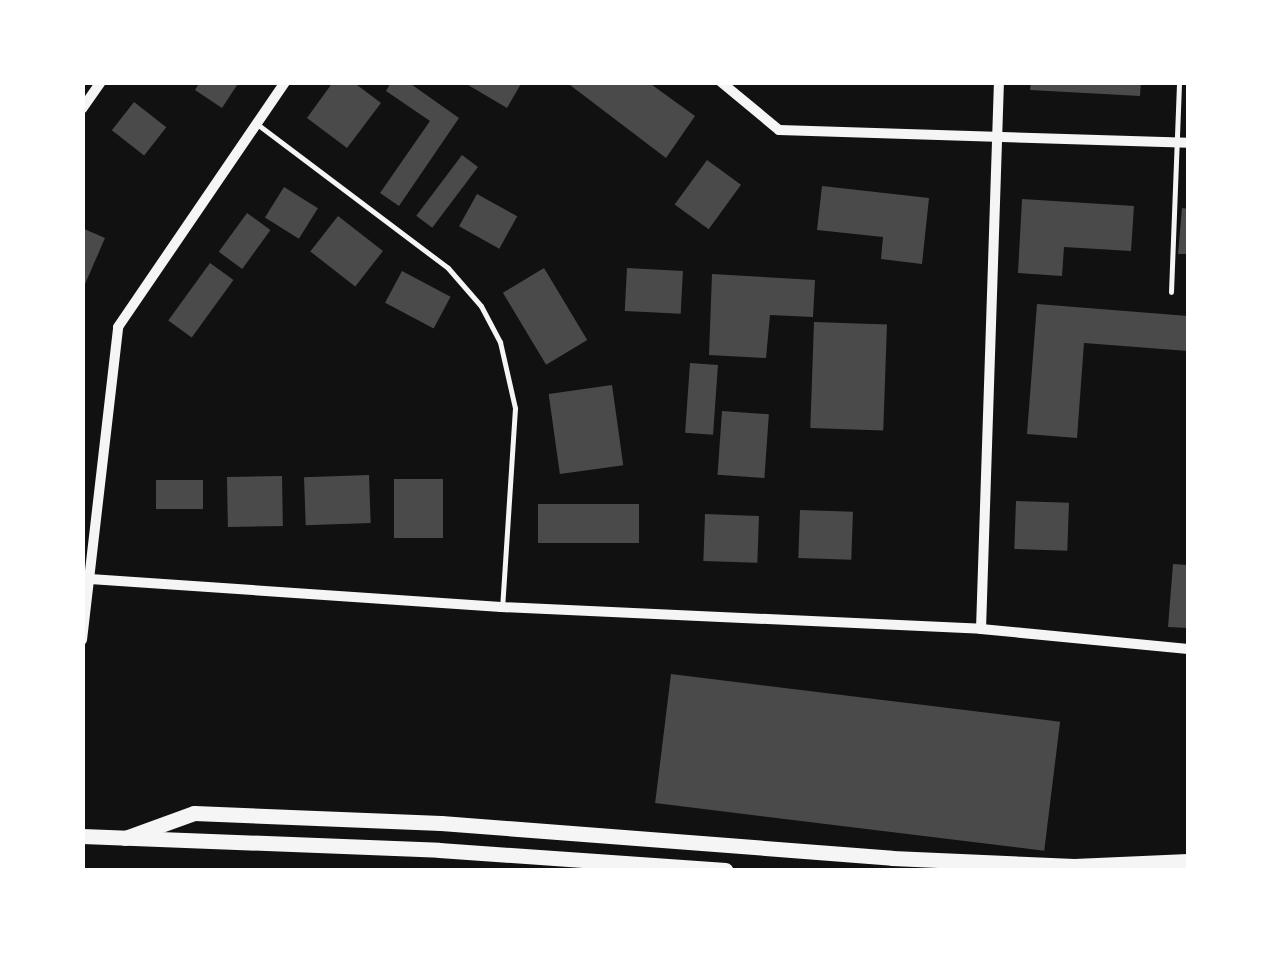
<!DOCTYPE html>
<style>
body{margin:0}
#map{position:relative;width:1271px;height:953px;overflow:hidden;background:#111;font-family:"DM Sans",sans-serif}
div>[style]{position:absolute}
.building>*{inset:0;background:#4a4a4a;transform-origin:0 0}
.service>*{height:5px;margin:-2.5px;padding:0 2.5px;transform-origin:2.5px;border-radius:2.5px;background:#f5f5f5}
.minor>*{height:10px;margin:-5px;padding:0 5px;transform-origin:5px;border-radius:5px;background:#f5f5f5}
.secondary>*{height:15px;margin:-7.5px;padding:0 7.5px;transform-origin:7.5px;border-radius:7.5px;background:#f5f5f5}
span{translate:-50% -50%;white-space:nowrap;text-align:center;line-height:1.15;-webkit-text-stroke:10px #fff;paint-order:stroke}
.frame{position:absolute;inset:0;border:85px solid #fff;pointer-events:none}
</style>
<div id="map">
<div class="building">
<div style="clip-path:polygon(200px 82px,239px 82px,222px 108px,195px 90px)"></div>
<div style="clip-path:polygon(333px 82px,353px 82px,381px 103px,347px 148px,307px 118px)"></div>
<div style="clip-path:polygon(391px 82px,408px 82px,459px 118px,399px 206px,380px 193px,430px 121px,386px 91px)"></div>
<div style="clip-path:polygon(463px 82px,522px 82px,507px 108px)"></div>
<div style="clip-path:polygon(566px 82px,648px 82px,695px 116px,666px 158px)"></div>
<div style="clip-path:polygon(1031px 82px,1141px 82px,1140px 96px,1030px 90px)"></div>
<div style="left:134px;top:102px;width:41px;height:36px;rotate:38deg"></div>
<div style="left:462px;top:155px;width:20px;height:76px;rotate:37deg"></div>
<div style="left:707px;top:160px;width:42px;height:55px;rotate:36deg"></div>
<div style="clip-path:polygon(822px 186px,929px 198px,922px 264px,881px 259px,883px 237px,817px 230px)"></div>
<div style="left:284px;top:187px;width:40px;height:36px;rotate:32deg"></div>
<div style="left:477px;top:194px;width:46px;height:37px;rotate:29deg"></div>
<div style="clip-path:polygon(1022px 199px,1134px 206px,1131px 251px,1064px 247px,1062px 276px,1018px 273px)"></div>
<div style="clip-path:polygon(1182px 208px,1188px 209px,1188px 254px,1178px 254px)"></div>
<div style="left:247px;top:213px;width:29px;height:48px;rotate:36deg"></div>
<div style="left:338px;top:216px;width:57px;height:45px;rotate:38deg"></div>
<div style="clip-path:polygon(82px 228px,105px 238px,82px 291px)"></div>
<div style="left:210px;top:263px;width:29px;height:71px;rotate:36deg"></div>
<div style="left:544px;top:268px;width:84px;height:48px;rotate:59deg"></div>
<div style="left:627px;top:268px;width:56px;height:43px;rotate:3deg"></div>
<div style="left:402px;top:271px;width:55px;height:36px;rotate:28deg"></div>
<div style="clip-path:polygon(712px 274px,815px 280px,813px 317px,770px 315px,766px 358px,709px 355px)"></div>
<div style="clip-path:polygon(1037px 304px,1188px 316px,1188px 351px,1084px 343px,1077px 438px,1027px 434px)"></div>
<div style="left:814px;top:322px;width:73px;height:106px;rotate:2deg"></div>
<div style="left:690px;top:363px;width:28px;height:70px;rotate:4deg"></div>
<div style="left:612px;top:385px;width:81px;height:64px;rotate:82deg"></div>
<div style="left:722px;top:411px;width:47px;height:64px;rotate:4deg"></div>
<div style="left:369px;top:475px;width:48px;height:65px;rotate:88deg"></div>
<div style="left:282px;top:476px;width:50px;height:55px;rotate:89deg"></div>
<div style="left:394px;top:479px;width:49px;height:59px"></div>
<div style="left:203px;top:480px;width:29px;height:47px;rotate:90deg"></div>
<div style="left:1016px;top:501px;width:53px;height:48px;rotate:2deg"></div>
<div style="left:538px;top:504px;width:101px;height:39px"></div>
<div style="left:800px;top:510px;width:53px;height:48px;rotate:2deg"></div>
<div style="left:705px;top:514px;width:54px;height:47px;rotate:2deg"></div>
<div style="clip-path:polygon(1173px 564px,1188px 565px,1188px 628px,1168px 627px)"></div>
<div style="left:671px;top:674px;width:392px;height:130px;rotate:7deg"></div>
</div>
<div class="service">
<div style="left:257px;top:124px;width:239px;rotate:37deg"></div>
<div style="left:448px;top:268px;width:50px;rotate:49deg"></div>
<div style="left:481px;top:306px;width:41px;rotate:62.2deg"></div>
<div style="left:500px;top:342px;width:68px;rotate:77.2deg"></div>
<div style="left:515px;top:408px;width:199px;rotate:93.7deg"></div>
<div style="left:1171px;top:292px;width:210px;rotate:-87.8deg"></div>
</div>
<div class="minor">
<div style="left:721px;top:82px;width:75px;rotate:39.6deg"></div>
<div style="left:779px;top:130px;width:409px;rotate:1.8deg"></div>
<div style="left:82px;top:109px;width:33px;rotate:-55deg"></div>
<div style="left:90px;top:579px;width:412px;rotate:3.9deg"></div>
<div style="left:501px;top:607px;width:481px;rotate:2.6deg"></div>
<div style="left:981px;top:629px;width:208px;rotate:5.5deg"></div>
<div style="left:981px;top:629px;width:547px;rotate:-88.12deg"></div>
<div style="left:82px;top:640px;width:315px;rotate:-83.4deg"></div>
<div style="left:118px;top:327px;width:297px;rotate:-55.7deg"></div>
</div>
<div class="secondary">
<div style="left:82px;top:836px;width:357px;rotate:2.2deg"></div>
<div style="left:439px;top:850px;width:287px;rotate:4deg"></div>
<div style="left:125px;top:838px;width:73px;rotate:-19.9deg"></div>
<div style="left:194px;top:813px;width:247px;rotate:2.3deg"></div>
<div style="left:441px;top:823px;width:452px;rotate:4.4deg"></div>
<div style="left:892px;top:858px;width:182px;rotate:2.5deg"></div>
<div style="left:1074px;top:866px;width:114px;rotate:-2.5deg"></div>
</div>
<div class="frame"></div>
</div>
